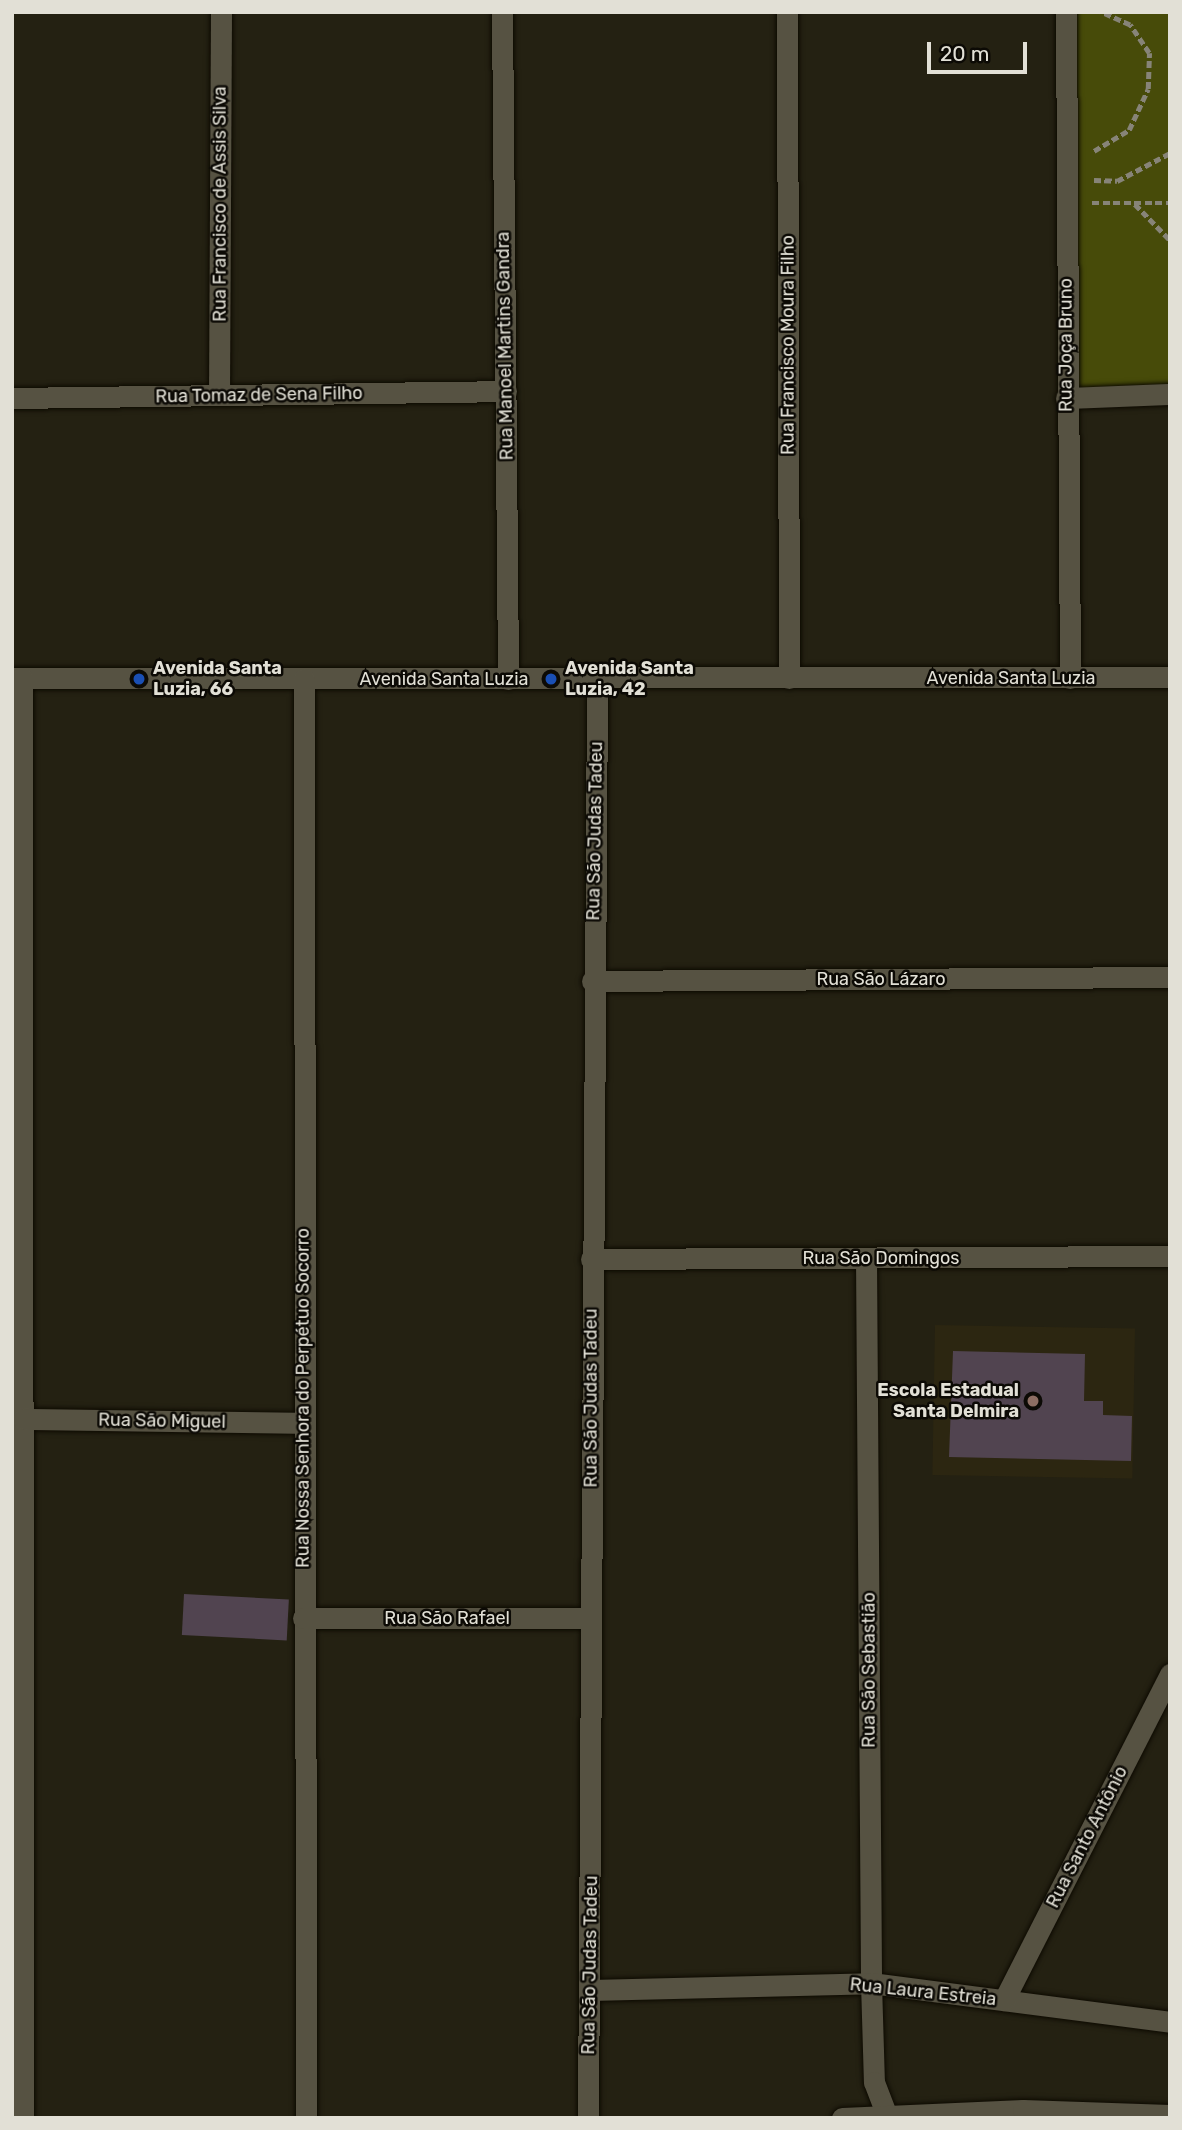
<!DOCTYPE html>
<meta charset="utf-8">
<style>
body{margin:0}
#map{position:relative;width:1182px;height:2130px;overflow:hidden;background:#242112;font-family:Rubik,sans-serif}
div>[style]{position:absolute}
.built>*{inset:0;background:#2c2611;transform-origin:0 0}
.green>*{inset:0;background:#474b09;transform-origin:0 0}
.building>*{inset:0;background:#514450;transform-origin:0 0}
.path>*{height:4.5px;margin-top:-2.25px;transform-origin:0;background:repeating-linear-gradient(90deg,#878478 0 7px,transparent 0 10.5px)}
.roads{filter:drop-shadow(0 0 2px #0d0a01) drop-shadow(0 0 2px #0d0a01)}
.minor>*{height:21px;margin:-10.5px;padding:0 10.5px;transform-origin:10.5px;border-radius:10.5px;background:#565242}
.dots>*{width:19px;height:19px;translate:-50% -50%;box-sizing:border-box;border:4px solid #0c0a05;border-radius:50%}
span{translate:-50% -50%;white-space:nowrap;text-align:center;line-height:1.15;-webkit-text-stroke:5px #0c0a05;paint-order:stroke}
.street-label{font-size:18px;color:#e2e0d6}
.poi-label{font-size:18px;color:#e2e0d6;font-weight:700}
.left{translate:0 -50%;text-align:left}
.right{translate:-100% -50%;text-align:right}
.frame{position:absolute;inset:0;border:14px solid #e2e0d6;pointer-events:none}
.scale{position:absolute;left:927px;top:42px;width:100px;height:32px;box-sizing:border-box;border:4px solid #e2e0d6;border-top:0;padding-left:9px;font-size:21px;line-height:24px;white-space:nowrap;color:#e2e0d6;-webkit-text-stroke:5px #0c0a05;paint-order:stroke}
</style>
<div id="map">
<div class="built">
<div style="left:935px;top:1325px;width:200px;height:150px;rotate:1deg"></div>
</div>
<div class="green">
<div style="left:1073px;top:12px;width:97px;height:377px"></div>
</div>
<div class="building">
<div style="clip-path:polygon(953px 1351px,1085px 1354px,1084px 1401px,1103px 1401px,1103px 1415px,1132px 1416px,1131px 1461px,949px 1457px)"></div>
<div style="left:184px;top:1594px;width:105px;height:41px;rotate:3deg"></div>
</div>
<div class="path">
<div style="left:1094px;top:151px;width:41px;rotate:-31deg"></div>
<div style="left:1129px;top:130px;width:45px;rotate:-65.1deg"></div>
<div style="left:1148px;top:89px;width:36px;rotate:-88deg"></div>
<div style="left:1149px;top:53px;width:34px;rotate:-124deg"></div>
<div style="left:1130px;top:25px;width:32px;rotate:-156deg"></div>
<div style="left:1094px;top:180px;width:23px;rotate:2deg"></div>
<div style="left:1117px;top:181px;width:60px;rotate:-27.8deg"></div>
<div style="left:1092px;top:203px;width:78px"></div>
<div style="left:1135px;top:204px;width:50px;rotate:45.8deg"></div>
</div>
<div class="roads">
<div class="minor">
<div style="left:502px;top:12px;width:667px;rotate:89.48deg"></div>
<div style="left:787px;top:12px;width:666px;rotate:89.83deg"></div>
<div style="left:1066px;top:12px;width:666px;rotate:89.66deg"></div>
<div style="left:219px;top:395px;width:383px;rotate:-89.7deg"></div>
<div style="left:12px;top:398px;width:494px;rotate:-0.8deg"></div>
<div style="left:1066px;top:398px;width:104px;rotate:-2.2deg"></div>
<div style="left:12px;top:678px;width:1158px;rotate:-0.05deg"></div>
<div style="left:22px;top:678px;width:1440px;rotate:89.96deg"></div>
<div style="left:304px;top:679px;width:1439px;rotate:89.92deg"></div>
<div style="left:592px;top:981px;width:578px;rotate:-0.4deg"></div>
<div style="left:866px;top:1258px;width:725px;rotate:89.6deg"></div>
<div style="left:871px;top:1983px;width:99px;rotate:88.3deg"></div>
<div style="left:874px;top:2082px;width:39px;rotate:69deg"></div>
<div style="left:591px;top:1259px;width:579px;rotate:-0.3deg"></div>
<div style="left:23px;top:1419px;width:279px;rotate:0.8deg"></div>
<div style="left:303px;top:1618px;width:288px"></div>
<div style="left:590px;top:1990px;width:281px;rotate:-1.4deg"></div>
<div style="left:871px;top:1983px;width:302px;rotate:7.4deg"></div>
<div style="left:1004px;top:2000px;width:366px;rotate:-63deg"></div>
<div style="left:588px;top:2118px;width:1439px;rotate:-89.64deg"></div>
<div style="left:842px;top:2118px;width:181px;rotate:-2.5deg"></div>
<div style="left:1023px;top:2110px;width:147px;rotate:1.9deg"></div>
</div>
</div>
<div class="dots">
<div style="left:139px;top:679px;background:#1a4fb4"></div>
<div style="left:551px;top:679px;background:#1a4fb4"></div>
<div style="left:1033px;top:1401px;background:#8d6e63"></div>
</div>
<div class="street-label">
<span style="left:220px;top:204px;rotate:-90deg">Rua Francisco de Assis Silva</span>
<span style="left:788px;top:345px;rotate:-90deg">Rua Francisco Moura Filho</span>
<span style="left:1066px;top:345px;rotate:-90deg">Rua Joça Bruno</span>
<span style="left:505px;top:346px;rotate:-91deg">Rua Manoel Martins Gandra</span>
<span style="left:259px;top:395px;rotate:-1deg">Rua Tomaz de Sena Filho</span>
<span style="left:1011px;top:678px">Avenida Santa Luzia</span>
<span style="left:444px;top:679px">Avenida Santa Luzia</span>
<span style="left:595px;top:831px;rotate:-89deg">Rua São Judas Tadeu</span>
<span style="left:881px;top:979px">Rua São Lázaro</span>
<span style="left:881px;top:1258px">Rua São Domingos</span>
<span style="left:303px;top:1398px;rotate:-90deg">Rua Nossa Senhora do Perpétuo Socorro</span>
<span style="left:591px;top:1398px;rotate:-90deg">Rua São Judas Tadeu</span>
<span style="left:162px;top:1421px;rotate:1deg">Rua São Miguel</span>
<span style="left:447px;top:1618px">Rua São Rafael</span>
<span style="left:869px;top:1670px;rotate:-90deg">Rua São Sebastião</span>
<span style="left:1087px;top:1837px;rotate:-63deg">Rua Santo Antônio</span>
<span style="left:590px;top:1965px;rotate:-89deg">Rua São Judas Tadeu</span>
<span style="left:923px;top:1992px;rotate:6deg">Rua Laura Estreia</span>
</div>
<div class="poi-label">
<span class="left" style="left:153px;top:679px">Avenida Santa<br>Luzia, 66</span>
<span class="left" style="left:565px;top:679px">Avenida Santa<br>Luzia, 42</span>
<span class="right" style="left:1019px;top:1401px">Escola Estadual<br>Santa Delmira</span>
</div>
<div class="frame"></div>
<div class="scale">20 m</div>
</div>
